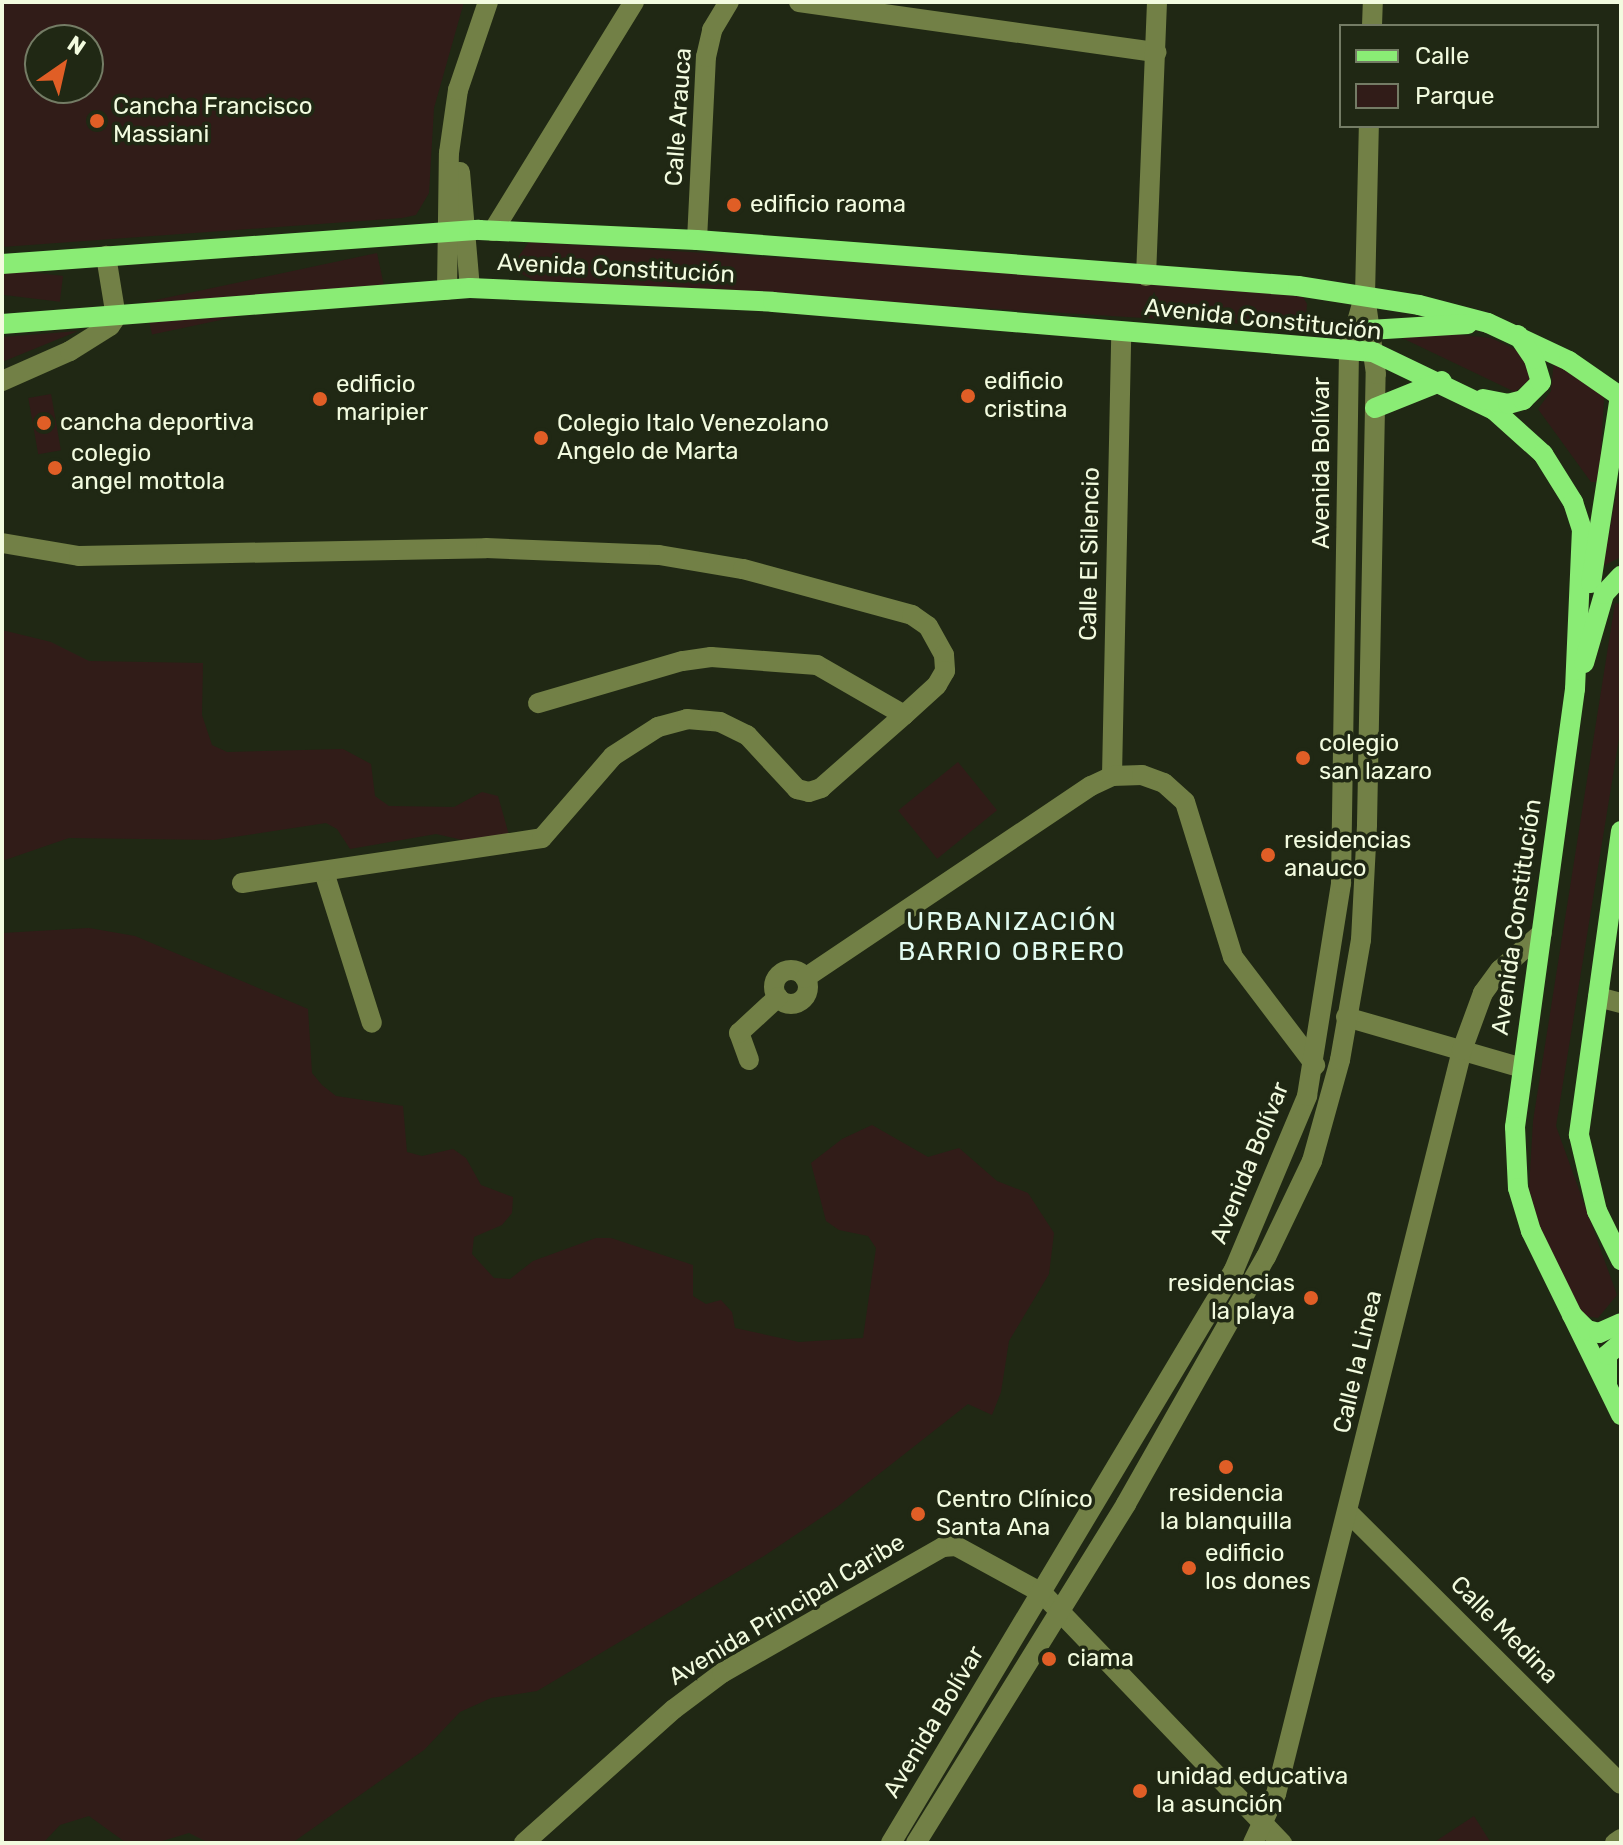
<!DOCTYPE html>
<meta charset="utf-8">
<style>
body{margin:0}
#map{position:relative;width:1623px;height:1845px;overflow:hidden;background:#202814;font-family:Rubik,sans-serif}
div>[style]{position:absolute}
.green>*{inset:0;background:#311c18;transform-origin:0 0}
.minor>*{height:20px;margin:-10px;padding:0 10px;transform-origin:10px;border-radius:10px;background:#728046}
.minor>.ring{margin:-10px;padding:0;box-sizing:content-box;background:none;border:20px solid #728046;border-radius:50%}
.major>*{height:20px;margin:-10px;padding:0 10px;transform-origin:10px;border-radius:10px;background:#8aec75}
.dots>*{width:22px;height:22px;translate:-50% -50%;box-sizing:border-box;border:4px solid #202814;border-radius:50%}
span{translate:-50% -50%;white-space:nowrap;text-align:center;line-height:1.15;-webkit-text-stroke:7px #202814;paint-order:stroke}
.poi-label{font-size:24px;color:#f2fbdf}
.left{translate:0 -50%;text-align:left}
.right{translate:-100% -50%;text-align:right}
.street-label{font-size:24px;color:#f2fbdf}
.neighbourhood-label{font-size:26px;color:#e1fbf0;letter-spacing:2px}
.frame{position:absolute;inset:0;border:4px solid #f2fbdf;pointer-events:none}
.legend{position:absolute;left:1339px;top:24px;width:260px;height:104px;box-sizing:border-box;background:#202814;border:2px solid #747c65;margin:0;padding:10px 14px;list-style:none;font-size:24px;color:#f2fbdf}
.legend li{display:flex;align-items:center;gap:16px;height:40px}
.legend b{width:40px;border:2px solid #747c65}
.north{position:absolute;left:24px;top:24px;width:80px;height:80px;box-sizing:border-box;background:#202814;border:2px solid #747c65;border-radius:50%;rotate:34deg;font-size:22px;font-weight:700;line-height:32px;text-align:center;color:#f2fbdf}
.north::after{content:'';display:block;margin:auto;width:28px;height:36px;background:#e05e26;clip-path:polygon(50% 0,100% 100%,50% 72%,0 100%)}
</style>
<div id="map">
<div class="green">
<div style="clip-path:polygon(evenodd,2px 2px,464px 2px,434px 108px,429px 193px,416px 215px,402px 218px,2px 247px,2px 2px,40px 40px,88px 40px,88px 88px,40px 88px,40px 40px)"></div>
<div style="clip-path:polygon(529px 242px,1299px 290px,1307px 304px,1306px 316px,1293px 327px,535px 281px,518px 272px,515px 261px)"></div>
<div style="left:377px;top:253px;width:33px;height:237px;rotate:78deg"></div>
<div style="left:63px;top:276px;width:26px;height:61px;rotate:97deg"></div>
<div style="clip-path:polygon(78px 331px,2px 362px,2px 337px)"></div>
<div style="clip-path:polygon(1426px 331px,1491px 338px,1521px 352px,1530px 363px,1530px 379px,1515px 392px,1396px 335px)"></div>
<div style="clip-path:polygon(1554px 360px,1605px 385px,1599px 482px,1591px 482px,1538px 409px,1551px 391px)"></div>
<div style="left:51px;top:394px;width:57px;height:23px;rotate:80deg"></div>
<div style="clip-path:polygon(1621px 468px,1621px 557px,1603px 566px)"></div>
<div style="clip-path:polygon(1615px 603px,1621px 604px,1621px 726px,1556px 1126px,1617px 1295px,1598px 1318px,1578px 1315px,1549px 1258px,1529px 1189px,1533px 1121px)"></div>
<div style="clip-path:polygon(2px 630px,51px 642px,89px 661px,203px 663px,202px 715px,212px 745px,227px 752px,343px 749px,371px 764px,375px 796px,389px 806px,454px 807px,482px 792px,498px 796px,509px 835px,476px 843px,436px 834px,350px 849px,337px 829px,326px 823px,214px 840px,69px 838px,2px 861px)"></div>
<div style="left:958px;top:762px;width:62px;height:77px;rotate:51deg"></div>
<div style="clip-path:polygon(89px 928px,135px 936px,308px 1009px,312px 1073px,322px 1085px,336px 1096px,403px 1106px,407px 1152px,422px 1156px,453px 1149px,466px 1158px,481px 1185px,513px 1197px,512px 1213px,502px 1225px,474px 1237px,472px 1254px,494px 1278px,510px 1279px,533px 1261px,596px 1238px,611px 1238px,693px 1265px,693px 1296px,706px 1304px,721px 1300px,732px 1312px,735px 1328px,799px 1342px,863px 1338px,876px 1248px,868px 1236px,839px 1230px,826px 1221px,811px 1163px,842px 1139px,872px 1125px,928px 1157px,959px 1148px,997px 1181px,1028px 1193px,1054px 1233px,1049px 1274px,1009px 1341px,1001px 1392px,992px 1415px,968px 1404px,837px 1507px,764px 1556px,537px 1691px,491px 1698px,460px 1712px,424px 1750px,292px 1843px,209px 1843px,189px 1833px,159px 1842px,125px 1842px,89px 1816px,60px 1825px,43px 1843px,2px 1843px,2px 933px)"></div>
<div style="clip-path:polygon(1474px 1816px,1491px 1843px,1433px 1843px)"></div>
</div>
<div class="minor">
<div style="left:799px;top:2px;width:361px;rotate:8deg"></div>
<div style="left:1372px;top:26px;width:24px;rotate:-88deg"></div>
<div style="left:460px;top:172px;width:116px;rotate:85.1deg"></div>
<div style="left:493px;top:231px;width:269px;rotate:-58.4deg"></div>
<div style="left:697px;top:240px;width:183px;rotate:-87.2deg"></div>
<div style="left:706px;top:57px;width:28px;rotate:-77deg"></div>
<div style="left:712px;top:30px;width:33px;rotate:-59deg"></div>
<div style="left:1146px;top:276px;width:274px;rotate:-87.7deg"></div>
<div style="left:447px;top:290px;width:137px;rotate:-89.2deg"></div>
<div style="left:449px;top:153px;width:64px;rotate:-81.9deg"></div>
<div style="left:458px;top:90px;width:93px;rotate:-71.2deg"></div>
<div style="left:2px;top:381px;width:74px;rotate:-23.8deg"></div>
<div style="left:70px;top:351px;width:47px;rotate:-32deg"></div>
<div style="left:110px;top:326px;width:11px;rotate:-56deg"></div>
<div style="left:116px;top:317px;width:62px;rotate:-99.3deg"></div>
<div style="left:2px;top:543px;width:78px;rotate:9.6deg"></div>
<div style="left:79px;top:556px;width:407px;rotate:-1.1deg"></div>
<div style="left:486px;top:548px;width:173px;rotate:2.3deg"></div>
<div style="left:659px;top:555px;width:85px;rotate:9.5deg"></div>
<div style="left:743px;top:569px;width:175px;rotate:15.2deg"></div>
<div style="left:912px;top:615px;width:19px;rotate:35deg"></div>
<div style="left:928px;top:626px;width:33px;rotate:61deg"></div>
<div style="left:944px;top:655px;width:16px;rotate:86deg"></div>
<div style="left:945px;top:671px;width:16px;rotate:120deg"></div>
<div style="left:937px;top:685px;width:45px;rotate:137.7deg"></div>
<div style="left:904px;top:715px;width:100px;rotate:-150.1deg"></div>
<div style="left:817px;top:665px;width:106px;rotate:-175.7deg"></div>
<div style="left:711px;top:657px;width:29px;rotate:172deg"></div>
<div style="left:682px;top:661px;width:150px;rotate:163.7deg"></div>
<div style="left:1112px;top:776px;width:443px;rotate:-88.8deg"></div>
<div style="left:324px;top:872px;width:158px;rotate:72.4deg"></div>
<div style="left:242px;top:883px;width:303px;rotate:-8.5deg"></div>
<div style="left:542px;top:838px;width:108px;rotate:-49.1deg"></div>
<div style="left:613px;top:756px;width:54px;rotate:-32.8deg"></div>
<div style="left:658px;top:727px;width:30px;rotate:-15deg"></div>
<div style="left:687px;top:719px;width:33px;rotate:5deg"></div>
<div style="left:720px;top:722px;width:30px;rotate:26deg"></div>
<div style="left:747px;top:735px;width:74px;rotate:47.2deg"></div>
<div style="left:797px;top:789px;width:12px;rotate:14deg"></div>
<div style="left:809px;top:792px;width:13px;rotate:-18deg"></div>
<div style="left:821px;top:788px;width:111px;rotate:-41.3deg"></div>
<div class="ring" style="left:774px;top:970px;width:14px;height:14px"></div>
<div style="left:805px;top:978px;width:344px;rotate:-33.9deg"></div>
<div style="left:1091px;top:786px;width:23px;rotate:-25deg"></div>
<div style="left:1112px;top:776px;width:30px;rotate:-2deg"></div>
<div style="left:1142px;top:775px;width:23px;rotate:20deg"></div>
<div style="left:1164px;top:783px;width:28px;rotate:42deg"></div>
<div style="left:1185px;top:802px;width:162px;rotate:72.8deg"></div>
<div style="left:1233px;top:957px;width:136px;rotate:52.8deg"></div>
<div style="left:1598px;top:997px;width:24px;rotate:15deg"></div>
<div style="left:1346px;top:1017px;width:184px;rotate:16.1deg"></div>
<div style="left:749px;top:1060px;width:29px;rotate:-110deg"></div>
<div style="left:739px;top:1033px;width:53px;rotate:-42.7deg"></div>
<div style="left:1349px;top:1513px;width:384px;rotate:44.9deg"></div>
<div style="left:524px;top:1843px;width:201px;rotate:-41.8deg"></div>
<div style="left:674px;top:1709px;width:60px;rotate:-36.9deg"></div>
<div style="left:722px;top:1673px;width:254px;rotate:-29.7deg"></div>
<div style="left:943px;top:1547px;width:13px;rotate:-4deg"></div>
<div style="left:956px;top:1546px;width:98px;rotate:28.7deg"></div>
<div style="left:1042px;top:1593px;width:347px;rotate:46.2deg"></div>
<div style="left:891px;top:1843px;width:668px;rotate:-59.1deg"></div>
<div style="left:1234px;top:1270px;width:189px;rotate:-67.2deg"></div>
<div style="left:1307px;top:1096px;width:216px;rotate:-80.9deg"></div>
<div style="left:1341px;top:883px;width:533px;rotate:-89.14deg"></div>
<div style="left:1349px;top:350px;width:48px;rotate:-74.2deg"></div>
<div style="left:916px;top:1843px;width:399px;rotate:-58.2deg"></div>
<div style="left:1126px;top:1504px;width:284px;rotate:-60.5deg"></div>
<div style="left:1266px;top:1257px;width:106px;rotate:-64.4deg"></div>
<div style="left:1312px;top:1161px;width:105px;rotate:-74.5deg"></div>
<div style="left:1340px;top:1060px;width:122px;rotate:-80.1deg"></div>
<div style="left:1361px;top:940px;width:116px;rotate:-87deg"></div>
<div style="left:1367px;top:824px;width:450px;rotate:-88.9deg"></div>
<div style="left:1376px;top:374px;width:79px;rotate:-98deg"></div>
<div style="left:1365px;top:296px;width:170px;rotate:-88.7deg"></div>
<div style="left:1253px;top:1843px;width:54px;rotate:-64.9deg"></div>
<div style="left:1276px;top:1794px;width:767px;rotate:-75.96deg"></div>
<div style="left:1462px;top:1050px;width:61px;rotate:-69.8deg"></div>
<div style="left:1483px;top:993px;width:29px;rotate:-54deg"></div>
<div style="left:1500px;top:970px;width:56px;rotate:-41.4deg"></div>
<div style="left:1615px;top:1843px;width:7px;rotate:-34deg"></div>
</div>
<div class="major">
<div style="left:2px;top:264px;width:478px;rotate:-4.1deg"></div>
<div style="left:479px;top:230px;width:218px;rotate:2.6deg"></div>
<div style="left:697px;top:240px;width:603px;rotate:4.38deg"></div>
<div style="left:1298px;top:286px;width:122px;rotate:8.9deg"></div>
<div style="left:1419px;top:305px;width:71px;rotate:14.6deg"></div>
<div style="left:1488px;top:323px;width:89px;rotate:25.1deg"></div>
<div style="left:1569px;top:361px;width:63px;rotate:34.7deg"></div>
<div style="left:2px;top:324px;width:469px;rotate:-4.4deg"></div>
<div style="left:470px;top:288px;width:303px;rotate:2.6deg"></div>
<div style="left:773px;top:302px;width:602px;rotate:4.76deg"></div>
<div style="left:1373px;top:352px;width:134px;rotate:25.6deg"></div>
<div style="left:1494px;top:410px;width:66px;rotate:41.9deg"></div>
<div style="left:1543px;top:454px;width:57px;rotate:58deg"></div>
<div style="left:1573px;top:502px;width:28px;rotate:72deg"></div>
<div style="left:1582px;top:529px;width:160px;rotate:92.5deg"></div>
<div style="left:1575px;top:689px;width:442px;rotate:97.8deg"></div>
<div style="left:1515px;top:1127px;width:61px;rotate:87.2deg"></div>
<div style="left:1518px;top:1188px;width:45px;rotate:73.2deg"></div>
<div style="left:1531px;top:1231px;width:205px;rotate:63.9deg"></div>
<div style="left:1369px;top:330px;width:99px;rotate:-3.5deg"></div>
<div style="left:1483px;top:399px;width:25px;rotate:11deg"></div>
<div style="left:1508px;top:404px;width:16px;rotate:-15deg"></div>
<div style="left:1523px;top:400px;width:25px;rotate:-45deg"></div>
<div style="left:1541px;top:382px;width:24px;rotate:-107deg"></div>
<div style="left:1534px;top:359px;width:29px;rotate:-124deg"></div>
<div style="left:1375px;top:408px;width:72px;rotate:-21.9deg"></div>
<div style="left:1591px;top:583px;width:190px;rotate:-81.2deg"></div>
<div style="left:1584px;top:663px;width:72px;rotate:-73.8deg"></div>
<div style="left:1604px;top:594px;width:25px;rotate:-47deg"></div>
<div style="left:1621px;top:831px;width:307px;rotate:97.9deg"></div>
<div style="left:1579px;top:1135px;width:78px;rotate:76.7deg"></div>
<div style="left:1597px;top:1211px;width:55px;rotate:63.9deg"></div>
<div style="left:1572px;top:1315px;width:21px;rotate:45deg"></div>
<div style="left:1587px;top:1330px;width:12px;rotate:14deg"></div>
<div style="left:1599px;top:1333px;width:24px;rotate:-24deg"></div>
<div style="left:1607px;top:1384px;width:29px;rotate:-90deg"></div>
<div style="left:1607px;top:1355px;width:18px;rotate:-41deg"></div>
</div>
<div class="dots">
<div style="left:97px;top:121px;background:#e05e26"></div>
<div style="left:734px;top:205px;background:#e05e26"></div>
<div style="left:968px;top:396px;background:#e05e26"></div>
<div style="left:320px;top:399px;background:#e05e26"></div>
<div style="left:44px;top:423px;background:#e05e26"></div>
<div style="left:541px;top:438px;background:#e05e26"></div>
<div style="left:55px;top:468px;background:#e05e26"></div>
<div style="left:1303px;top:758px;background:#e05e26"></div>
<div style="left:1268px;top:855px;background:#e05e26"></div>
<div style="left:1311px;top:1298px;background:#e05e26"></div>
<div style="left:1226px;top:1467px;background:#e05e26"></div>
<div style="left:918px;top:1514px;background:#e05e26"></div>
<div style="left:1189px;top:1568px;background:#e05e26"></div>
<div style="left:1049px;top:1659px;background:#e05e26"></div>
<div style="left:1140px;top:1791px;background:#e05e26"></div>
</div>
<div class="poi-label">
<span class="left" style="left:113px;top:121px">Cancha Francisco<br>Massiani</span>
<span class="left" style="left:750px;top:205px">edificio raoma</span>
<span class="left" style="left:984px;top:396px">edificio<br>cristina</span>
<span class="left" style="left:336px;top:399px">edificio<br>maripier</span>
<span class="left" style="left:60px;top:423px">cancha deportiva</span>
<span class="left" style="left:557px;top:438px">Colegio Italo Venezolano<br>Angelo de Marta</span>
<span class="left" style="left:71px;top:468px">colegio<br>angel mottola</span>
<span class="left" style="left:1319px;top:758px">colegio<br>san lazaro</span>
<span class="left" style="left:1284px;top:855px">residencias<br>anauco</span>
<span class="right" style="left:1295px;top:1298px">residencias<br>la playa</span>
<span style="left:1226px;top:1508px">residencia<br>la blanquilla</span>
<span class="left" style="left:936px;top:1514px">Centro Clínico<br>Santa Ana</span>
<span class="left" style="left:1205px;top:1568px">edificio<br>los dones</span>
<span class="left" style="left:1067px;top:1659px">ciama</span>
<span class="left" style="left:1156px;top:1791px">unidad educativa<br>la asunción</span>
</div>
<div class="street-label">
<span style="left:679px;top:117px;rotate:-86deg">Calle Arauca</span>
<span style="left:616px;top:269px;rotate:3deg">Avenida Constitución</span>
<span style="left:1263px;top:320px;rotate:6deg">Avenida Constitución</span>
<span style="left:1322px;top:463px;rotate:-90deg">Avenida Bolívar</span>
<span style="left:1090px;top:554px;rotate:-89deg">Calle El Silencio</span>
<span style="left:1517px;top:917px;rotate:-82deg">Avenida Constitución</span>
<span style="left:1250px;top:1163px;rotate:-68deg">Avenida Bolívar</span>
<span style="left:1358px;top:1362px;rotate:-77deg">Calle la Linea</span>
<span style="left:787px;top:1610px;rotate:-31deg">Avenida Principal Caribe</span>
<span style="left:1504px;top:1630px;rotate:45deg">Calle Medina</span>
<span style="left:934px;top:1722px;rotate:-59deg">Avenida Bolívar</span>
</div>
<div class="neighbourhood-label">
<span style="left:1012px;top:937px">URBANIZACIÓN<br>BARRIO OBRERO</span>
</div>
<div class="frame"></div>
<ul class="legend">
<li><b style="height:10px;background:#8aec75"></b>Calle</li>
<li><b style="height:22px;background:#311c18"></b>Parque</li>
</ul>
<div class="north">N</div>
</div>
